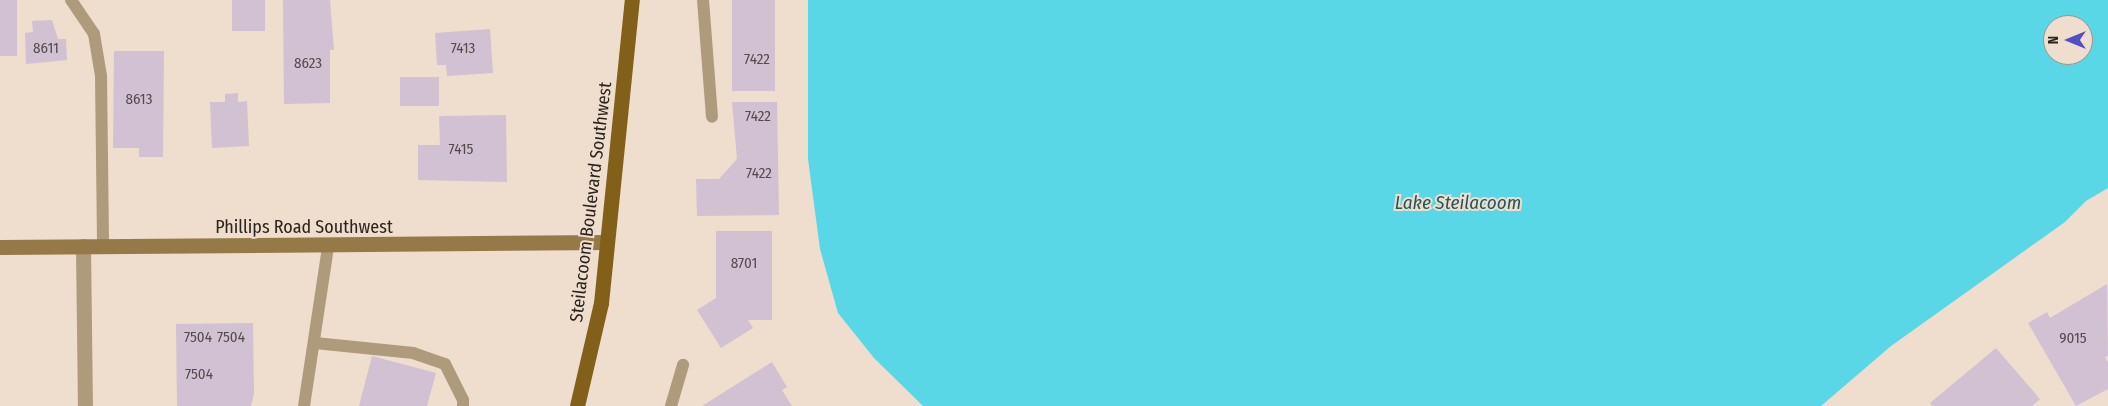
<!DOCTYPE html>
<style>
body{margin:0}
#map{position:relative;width:2108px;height:406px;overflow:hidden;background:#efddcd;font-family:"Fira Sans Condensed",sans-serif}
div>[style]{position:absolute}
.water>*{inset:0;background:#59d7e6}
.building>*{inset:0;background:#d1c1d2;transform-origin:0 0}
.lane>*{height:12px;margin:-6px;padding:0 6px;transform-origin:6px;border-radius:6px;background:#ae9b7b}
.street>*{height:15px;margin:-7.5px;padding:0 7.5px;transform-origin:7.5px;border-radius:7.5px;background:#ae9b7b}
.secondary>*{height:15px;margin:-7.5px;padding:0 7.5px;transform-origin:7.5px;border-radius:7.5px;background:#957947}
.primary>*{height:15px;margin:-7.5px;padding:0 7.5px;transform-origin:7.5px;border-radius:7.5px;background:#826019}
span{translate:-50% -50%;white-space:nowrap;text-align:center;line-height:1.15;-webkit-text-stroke:4px #efddcd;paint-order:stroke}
.number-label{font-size:15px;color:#544b4b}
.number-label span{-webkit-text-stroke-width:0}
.street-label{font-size:18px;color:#2b241e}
.water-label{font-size:19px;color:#21575d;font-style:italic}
.north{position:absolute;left:2043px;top:15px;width:50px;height:50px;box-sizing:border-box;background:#efddcd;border:1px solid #a19387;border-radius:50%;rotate:270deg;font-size:14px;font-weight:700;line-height:20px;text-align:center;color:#2b241e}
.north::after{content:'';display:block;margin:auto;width:18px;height:22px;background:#514fc6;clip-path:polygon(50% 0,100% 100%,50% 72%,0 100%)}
</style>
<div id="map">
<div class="water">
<div style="clip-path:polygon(evenodd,808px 0,2108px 0,2108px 188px,2086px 201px,2065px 222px,1891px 346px,1821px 406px,923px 406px,874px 358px,838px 313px,820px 249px,808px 159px,808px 0,2053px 25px,2083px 25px,2083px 55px,2053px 55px,2053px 25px)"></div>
</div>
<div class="building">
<div style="left:0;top:0;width:17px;height:56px"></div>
<div style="left:232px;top:0;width:33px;height:31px"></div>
<div style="clip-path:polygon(283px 0,330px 0,334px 50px,330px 50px,330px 103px,284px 104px)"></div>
<div style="left:732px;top:0;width:43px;height:91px"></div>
<div style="clip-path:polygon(52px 20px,58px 39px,66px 39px,67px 60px,26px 64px,25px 33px,33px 32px,32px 21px)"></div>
<div style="clip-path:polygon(490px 29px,493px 73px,447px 76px,446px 65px,437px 65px,435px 33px)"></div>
<div style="clip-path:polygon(114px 51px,164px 51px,163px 157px,139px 157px,139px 148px,113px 148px)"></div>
<div style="left:439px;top:77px;width:29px;height:39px;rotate:90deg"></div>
<div style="clip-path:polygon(238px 93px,238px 102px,247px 101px,249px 146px,212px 148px,210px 102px,225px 102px,225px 94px)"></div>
<div style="clip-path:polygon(732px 102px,777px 102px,779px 215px,697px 216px,696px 179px,719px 179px,737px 159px)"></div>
<div style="clip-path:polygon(506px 115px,507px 182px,418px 180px,418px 145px,440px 145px,439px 116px)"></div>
<div style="clip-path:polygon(716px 231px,772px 231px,772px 320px,748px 320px,753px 328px,721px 348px,697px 310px,716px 298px)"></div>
<div style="clip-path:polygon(2107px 284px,2108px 356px,2105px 357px,2108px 362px,2108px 389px,2076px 406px,2028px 323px,2047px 312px,2050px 318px)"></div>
<div style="clip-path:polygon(253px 323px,254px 394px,251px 406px,177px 406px,176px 324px)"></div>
<div style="clip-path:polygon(1996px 348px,2040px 399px,2032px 406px,1932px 406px,1930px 403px)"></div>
<div style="clip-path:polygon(372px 356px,436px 373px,427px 406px,359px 406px)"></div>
<div style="clip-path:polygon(772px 362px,787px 387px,782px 390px,792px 406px,702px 406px)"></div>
</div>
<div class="lane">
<div style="left:71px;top:0;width:41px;rotate:55.9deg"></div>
<div style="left:94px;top:34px;width:43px;rotate:80.5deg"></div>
<div style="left:101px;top:76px;width:170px;rotate:89.3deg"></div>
<div style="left:703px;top:0;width:117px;rotate:85.6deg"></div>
<div style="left:315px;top:343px;width:99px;rotate:5.8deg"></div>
<div style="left:413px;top:353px;width:34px;rotate:19deg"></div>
<div style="left:445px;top:364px;width:40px;rotate:63.4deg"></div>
<div style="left:463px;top:400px;width:6px;rotate:90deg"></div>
<div style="left:304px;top:406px;width:161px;rotate:-81.4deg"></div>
<div style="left:671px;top:406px;width:43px;rotate:-73.7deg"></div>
</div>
<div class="street">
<div style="left:83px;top:246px;width:160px;rotate:89.3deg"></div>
</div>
<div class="secondary">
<div style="left:0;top:247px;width:607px;rotate:-0.47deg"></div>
</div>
<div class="primary">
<div style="left:577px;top:406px;width:106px;rotate:-76.9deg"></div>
<div style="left:601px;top:303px;width:305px;rotate:-84.2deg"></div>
</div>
<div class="number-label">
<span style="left:46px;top:49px">8611</span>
<span style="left:463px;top:49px">7413</span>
<span style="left:757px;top:60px">7422</span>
<span style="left:308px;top:64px">8623</span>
<span style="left:139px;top:100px">8613</span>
<span style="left:758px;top:117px">7422</span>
<span style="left:461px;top:150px">7415</span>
<span style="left:759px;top:174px">7422</span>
<span style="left:744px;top:264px">8701</span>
<span style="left:198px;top:338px">7504</span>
<span style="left:231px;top:338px">7504</span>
<span style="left:2073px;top:339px">9015</span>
<span style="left:199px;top:375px">7504</span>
</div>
<div class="street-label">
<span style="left:591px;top:202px;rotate:-83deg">Steilacoom Boulevard Southwest</span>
<span style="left:304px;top:227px">Phillips Road Southwest</span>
</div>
<div class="water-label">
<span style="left:1458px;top:203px">Lake Steilacoom</span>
</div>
<div class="north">N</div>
</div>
